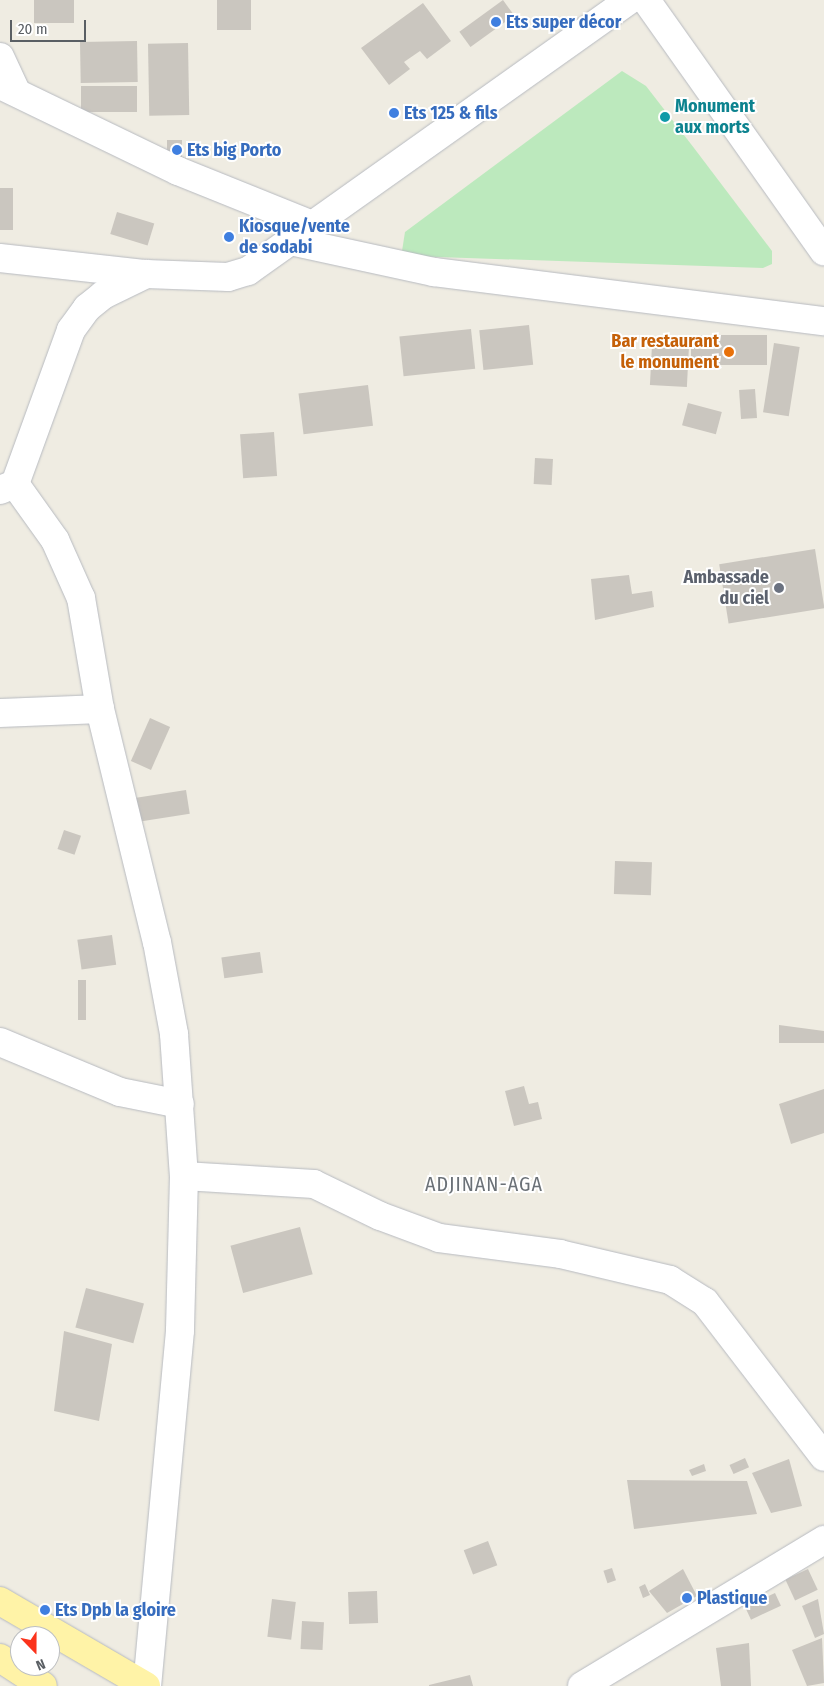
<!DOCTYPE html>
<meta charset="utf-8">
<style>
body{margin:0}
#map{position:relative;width:824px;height:1686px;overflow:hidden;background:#efece2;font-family:"Fira Sans Condensed",sans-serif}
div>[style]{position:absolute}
.green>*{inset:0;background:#bce9bd}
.building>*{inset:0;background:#cac6bf;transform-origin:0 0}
.roads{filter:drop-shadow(0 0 1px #b7bac0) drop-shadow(0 0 1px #b7bac0)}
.minor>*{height:28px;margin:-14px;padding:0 14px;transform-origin:14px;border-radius:14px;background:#fff}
.major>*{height:28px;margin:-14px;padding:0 14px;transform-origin:14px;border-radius:14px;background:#fff3a7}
.dots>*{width:14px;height:14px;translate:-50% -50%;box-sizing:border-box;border:2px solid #fff;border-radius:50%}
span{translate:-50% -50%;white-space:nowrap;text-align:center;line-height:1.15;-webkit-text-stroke:4px #fff;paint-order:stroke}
.shop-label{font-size:18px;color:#366cbe;font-weight:700}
.left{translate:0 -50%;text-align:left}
.culture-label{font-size:18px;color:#0d838f;font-weight:700}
.food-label{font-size:18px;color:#c56008;font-weight:700}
.right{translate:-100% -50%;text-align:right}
.worship-label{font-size:18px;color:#5b616d;font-weight:700}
.quarter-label{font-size:20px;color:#6b7177;letter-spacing:1px}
.north{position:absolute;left:10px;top:1626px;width:50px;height:50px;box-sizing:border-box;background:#fff;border:1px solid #bdbfc1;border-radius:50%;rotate:158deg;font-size:14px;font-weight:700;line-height:20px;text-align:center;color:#5a5f64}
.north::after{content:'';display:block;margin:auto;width:18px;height:22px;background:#fb331c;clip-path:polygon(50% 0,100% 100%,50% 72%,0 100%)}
.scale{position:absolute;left:10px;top:20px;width:76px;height:22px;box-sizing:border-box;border:2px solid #5a5f64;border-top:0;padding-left:6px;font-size:15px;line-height:18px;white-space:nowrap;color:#5a5f64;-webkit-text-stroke:4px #fff;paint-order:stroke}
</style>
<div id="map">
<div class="green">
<div style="clip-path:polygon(622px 71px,646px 86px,694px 148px,772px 251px,772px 264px,763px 268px,409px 256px,402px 251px,405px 232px)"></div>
</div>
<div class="building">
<div style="left:34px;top:0;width:40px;height:23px"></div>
<div style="left:217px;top:0;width:34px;height:30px"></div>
<div style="left:503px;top:0;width:19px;height:54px;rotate:54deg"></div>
<div style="clip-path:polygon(423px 3px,451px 41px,427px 59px,420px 51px,404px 62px,410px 69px,389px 85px,361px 48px)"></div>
<div style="left:137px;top:41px;width:41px;height:57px;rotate:89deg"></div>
<div style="left:188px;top:43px;width:72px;height:40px;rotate:89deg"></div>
<div style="left:137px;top:86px;width:26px;height:56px;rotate:90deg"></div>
<div style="left:182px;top:140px;width:17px;height:15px;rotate:90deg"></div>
<div style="left:0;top:188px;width:13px;height:42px"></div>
<div style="left:117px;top:212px;width:39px;height:23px;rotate:17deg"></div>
<div style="left:529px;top:325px;width:40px;height:50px;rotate:84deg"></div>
<div style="left:471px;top:329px;width:40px;height:72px;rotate:84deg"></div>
<div style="left:691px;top:335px;width:76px;height:30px"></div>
<div style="left:774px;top:343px;width:26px;height:70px;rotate:9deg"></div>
<div style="left:652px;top:345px;width:37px;height:40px;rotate:3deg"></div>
<div style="left:368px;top:385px;width:41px;height:70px;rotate:83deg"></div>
<div style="left:755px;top:389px;width:29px;height:16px;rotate:86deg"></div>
<div style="left:688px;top:403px;width:35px;height:23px;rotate:15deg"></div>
<div style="left:274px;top:432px;width:44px;height:34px;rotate:86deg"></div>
<div style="left:535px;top:458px;width:18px;height:26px;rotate:3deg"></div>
<div style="left:815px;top:549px;width:60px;height:97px;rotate:81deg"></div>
<div style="clip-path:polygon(629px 575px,632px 594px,652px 591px,654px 607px,595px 620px,591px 579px)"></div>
<div style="left:150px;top:718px;width:22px;height:47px;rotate:24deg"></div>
<div style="left:186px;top:790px;width:24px;height:55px;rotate:81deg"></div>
<div style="left:64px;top:830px;width:18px;height:20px;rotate:19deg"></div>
<div style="left:615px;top:861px;width:37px;height:33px;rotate:2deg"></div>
<div style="left:112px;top:935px;width:30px;height:35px;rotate:82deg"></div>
<div style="left:260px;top:952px;width:21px;height:39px;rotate:82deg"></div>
<div style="left:78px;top:980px;width:8px;height:40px"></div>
<div style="clip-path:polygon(779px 1025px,824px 1031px,824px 1043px,779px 1043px)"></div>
<div style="clip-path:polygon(524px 1086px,529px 1104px,538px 1102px,542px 1119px,514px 1126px,505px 1091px)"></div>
<div style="clip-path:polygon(824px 1089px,824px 1133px,791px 1144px,779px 1104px)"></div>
<div style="left:300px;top:1227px;width:49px;height:72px;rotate:75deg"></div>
<div style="left:86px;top:1288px;width:60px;height:41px;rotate:15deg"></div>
<div style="clip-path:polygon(64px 1331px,112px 1344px,99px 1421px,54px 1411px)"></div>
<div style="left:745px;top:1458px;width:10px;height:17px;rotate:66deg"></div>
<div style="clip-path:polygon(789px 1459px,802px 1506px,771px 1513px,752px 1473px)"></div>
<div style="clip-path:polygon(704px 1464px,706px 1471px,692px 1476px,689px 1470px)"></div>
<div style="clip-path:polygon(627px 1480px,747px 1481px,757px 1514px,634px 1529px)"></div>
<div style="left:488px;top:1541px;width:26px;height:26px;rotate:69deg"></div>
<div style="left:612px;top:1568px;width:13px;height:9px;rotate:72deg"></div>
<div style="clip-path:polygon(683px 1569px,697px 1596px,667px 1613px,649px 1591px)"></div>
<div style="left:808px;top:1569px;width:23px;height:25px;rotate:65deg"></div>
<div style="clip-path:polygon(645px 1584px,650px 1595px,643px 1598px,639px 1587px)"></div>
<div style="left:377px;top:1591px;width:32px;height:29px;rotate:88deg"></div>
<div style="left:775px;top:1593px;width:14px;height:33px;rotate:65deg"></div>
<div style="left:272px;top:1599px;width:24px;height:38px;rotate:7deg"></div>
<div style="clip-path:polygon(818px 1599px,824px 1634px,815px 1638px,802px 1606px)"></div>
<div style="left:302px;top:1621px;width:22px;height:28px;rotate:3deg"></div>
<div style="clip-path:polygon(822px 1638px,824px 1683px,807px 1686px,792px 1650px)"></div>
<div style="clip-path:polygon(749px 1643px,751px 1686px,721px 1686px,716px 1648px)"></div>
<div style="clip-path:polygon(470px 1675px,473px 1686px,429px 1686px,429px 1685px)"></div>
</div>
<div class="roads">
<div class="minor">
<div style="left:646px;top:0;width:308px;rotate:54.7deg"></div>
<div style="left:0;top:57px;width:38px;rotate:65deg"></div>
<div style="left:0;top:85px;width:198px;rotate:25.8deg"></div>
<div style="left:178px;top:171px;width:144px;rotate:21.9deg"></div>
<div style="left:295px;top:242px;width:142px;rotate:12.2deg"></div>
<div style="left:434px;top:272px;width:393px;rotate:7.2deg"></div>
<div style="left:0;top:258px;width:147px;rotate:6.3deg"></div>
<div style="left:146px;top:274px;width:82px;rotate:2.1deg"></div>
<div style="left:228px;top:277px;width:21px;rotate:-17deg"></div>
<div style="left:248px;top:271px;width:468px;rotate:-35.4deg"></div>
<div style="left:15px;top:484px;width:69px;rotate:54.5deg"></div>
<div style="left:55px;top:540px;width:64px;rotate:65.9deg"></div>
<div style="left:81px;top:598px;width:113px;rotate:80.3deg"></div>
<div style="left:100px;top:709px;width:240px;rotate:76.3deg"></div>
<div style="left:157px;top:942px;width:94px;rotate:79.5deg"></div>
<div style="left:174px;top:1034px;width:142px;rotate:86deg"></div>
<div style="left:184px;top:1176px;width:155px;rotate:91.5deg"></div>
<div style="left:180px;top:1331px;width:357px;rotate:95.3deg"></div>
<div style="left:0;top:490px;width:16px;rotate:-22deg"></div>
<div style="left:15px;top:484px;width:164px;rotate:-70deg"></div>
<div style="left:71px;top:330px;width:27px;rotate:-54deg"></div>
<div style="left:87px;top:308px;width:21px;rotate:-39deg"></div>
<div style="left:103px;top:295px;width:48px;rotate:-26deg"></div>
<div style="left:0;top:713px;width:100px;rotate:-2.3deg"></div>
<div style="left:0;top:1042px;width:130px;rotate:22.6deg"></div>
<div style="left:120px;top:1092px;width:61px;rotate:11.3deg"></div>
<div style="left:184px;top:1176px;width:130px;rotate:3.5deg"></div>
<div style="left:314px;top:1184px;width:73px;rotate:25.9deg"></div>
<div style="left:380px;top:1216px;width:63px;rotate:20.4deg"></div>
<div style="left:439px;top:1238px;width:122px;rotate:7.5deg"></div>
<div style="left:560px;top:1254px;width:113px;rotate:13.3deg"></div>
<div style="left:670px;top:1280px;width:41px;rotate:32.2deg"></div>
<div style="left:705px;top:1302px;width:195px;rotate:52.5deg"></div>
<div style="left:582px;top:1686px;width:283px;rotate:-31.1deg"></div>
</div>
<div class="major">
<div style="left:0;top:1601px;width:169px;rotate:30.2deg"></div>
<div style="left:0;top:1658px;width:51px;rotate:33.1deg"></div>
</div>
</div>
<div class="dots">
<div style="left:496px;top:22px;background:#3f7fe0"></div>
<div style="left:394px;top:113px;background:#3f7fe0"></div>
<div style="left:665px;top:117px;background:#0f9aa8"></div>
<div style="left:177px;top:150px;background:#3f7fe0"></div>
<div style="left:229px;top:237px;background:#3f7fe0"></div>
<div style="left:729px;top:352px;background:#e8710a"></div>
<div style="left:779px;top:588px;background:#6b7280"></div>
<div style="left:687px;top:1598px;background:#3f7fe0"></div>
<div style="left:45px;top:1610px;background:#3f7fe0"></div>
</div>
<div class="shop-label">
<span class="left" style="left:506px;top:22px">Ets super décor</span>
<span class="left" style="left:404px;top:113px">Ets 125 &amp; fils</span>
<span class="left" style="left:187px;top:150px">Ets big Porto</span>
<span class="left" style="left:239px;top:237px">Kiosque/vente<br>de sodabi</span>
<span class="left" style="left:697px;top:1598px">Plastique</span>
<span class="left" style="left:55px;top:1610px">Ets Dpb la gloire</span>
</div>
<div class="culture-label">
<span class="left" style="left:675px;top:117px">Monument<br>aux morts</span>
</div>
<div class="food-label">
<span class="right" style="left:719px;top:352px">Bar restaurant<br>le monument</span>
</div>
<div class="worship-label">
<span class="right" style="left:769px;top:588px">Ambassade<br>du ciel</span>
</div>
<div class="quarter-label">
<span style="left:484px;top:1184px">ADJINAN-AGA</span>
</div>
<div class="north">N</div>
<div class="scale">20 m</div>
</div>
